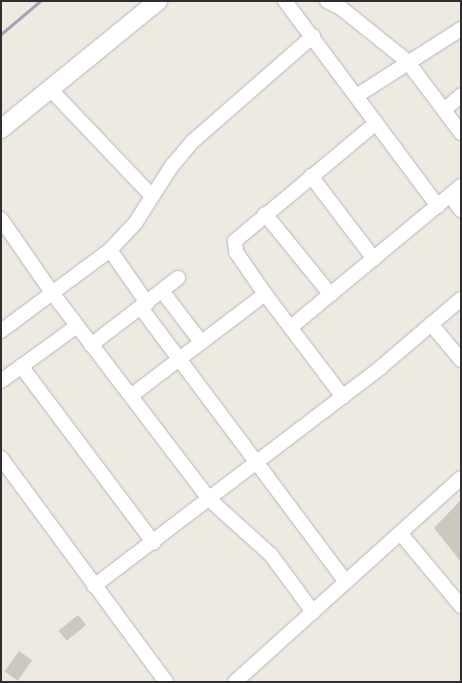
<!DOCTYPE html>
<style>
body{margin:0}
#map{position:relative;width:462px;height:683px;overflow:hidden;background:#eeeae1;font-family:"Titillium Web",sans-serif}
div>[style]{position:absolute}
.building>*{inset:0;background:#cac8bf;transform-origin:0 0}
.roads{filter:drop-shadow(0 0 1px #b4b5c0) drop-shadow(0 0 1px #b4b5c0)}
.minor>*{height:14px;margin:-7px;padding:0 7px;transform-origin:7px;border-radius:7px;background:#fff}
.tertiary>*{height:18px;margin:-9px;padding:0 9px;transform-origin:9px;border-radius:9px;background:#fff}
.rail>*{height:3px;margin:-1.5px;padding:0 1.5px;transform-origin:1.5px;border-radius:1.5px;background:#a3a3b7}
span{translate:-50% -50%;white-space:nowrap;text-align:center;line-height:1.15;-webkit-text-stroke:4px #fff;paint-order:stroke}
.frame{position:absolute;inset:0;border:2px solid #2e2e2e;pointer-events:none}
</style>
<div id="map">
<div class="building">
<div style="clip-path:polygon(461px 500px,461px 562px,434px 528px)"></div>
<div style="left:78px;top:615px;width:13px;height:25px;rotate:51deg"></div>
<div style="left:19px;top:651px;width:16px;height:25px;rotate:35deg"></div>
</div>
<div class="roads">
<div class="minor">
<div style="left:285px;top:1px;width:256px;rotate:53.3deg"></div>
<div style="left:327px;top:1px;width:16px;rotate:27deg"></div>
<div style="left:341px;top:8px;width:85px;rotate:38.8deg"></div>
<div style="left:407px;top:61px;width:90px;rotate:53.1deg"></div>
<div style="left:51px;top:90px;width:146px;rotate:46.4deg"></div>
<div style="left:358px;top:95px;width:122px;rotate:-32.7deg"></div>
<div style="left:444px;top:110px;width:23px;rotate:-41deg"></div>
<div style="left:311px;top:176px;width:104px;rotate:52.8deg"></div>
<div style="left:450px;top:195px;width:19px;rotate:54deg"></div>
<div style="left:265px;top:214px;width:104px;rotate:50.8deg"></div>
<div style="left:1px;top:219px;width:91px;rotate:55.3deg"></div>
<div style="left:53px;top:294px;width:259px;rotate:52.7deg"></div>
<div style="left:210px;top:500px;width:82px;rotate:42deg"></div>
<div style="left:271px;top:555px;width:71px;rotate:53.6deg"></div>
<div style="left:110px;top:250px;width:65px;rotate:55.1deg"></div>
<div style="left:162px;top:291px;width:64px;rotate:52.6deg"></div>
<div style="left:141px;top:308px;width:342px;rotate:53.2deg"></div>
<div style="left:431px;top:324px;width:47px;rotate:50.2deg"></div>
<div style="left:291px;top:327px;width:221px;rotate:-39.7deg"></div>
<div style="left:1px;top:331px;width:136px;rotate:-36.6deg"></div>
<div style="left:110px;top:250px;width:38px;rotate:-47deg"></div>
<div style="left:136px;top:222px;width:65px;rotate:-57.5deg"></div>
<div style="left:171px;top:167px;width:33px;rotate:-50deg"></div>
<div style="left:192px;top:142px;width:161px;rotate:-41.2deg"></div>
<div style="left:91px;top:345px;width:110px;rotate:-37.6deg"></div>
<div style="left:21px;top:366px;width:221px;rotate:53.1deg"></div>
<div style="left:1px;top:381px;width:94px;rotate:-35.9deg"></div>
<div style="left:132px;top:395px;width:167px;rotate:-37.2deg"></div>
<div style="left:343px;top:397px;width:129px;rotate:-127.1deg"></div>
<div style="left:265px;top:294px;width:51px;rotate:-124.6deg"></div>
<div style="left:236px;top:252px;width:11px;rotate:-95deg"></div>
<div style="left:235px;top:241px;width:184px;rotate:-39.9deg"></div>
<div style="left:1px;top:458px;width:278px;rotate:53.6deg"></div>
<div style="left:401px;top:534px;width:94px;rotate:50.2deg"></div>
<div style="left:94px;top:586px;width:361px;rotate:-37.3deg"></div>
<div style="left:381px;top:367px;width:105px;rotate:-40.4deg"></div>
<div style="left:235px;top:682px;width:304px;rotate:-42.1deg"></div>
</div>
<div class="tertiary">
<div style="left:1px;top:129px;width:203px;rotate:-39.2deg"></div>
</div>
</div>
<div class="rail">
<div style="left:1px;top:34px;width:51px;rotate:-40.2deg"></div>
</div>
<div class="frame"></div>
</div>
